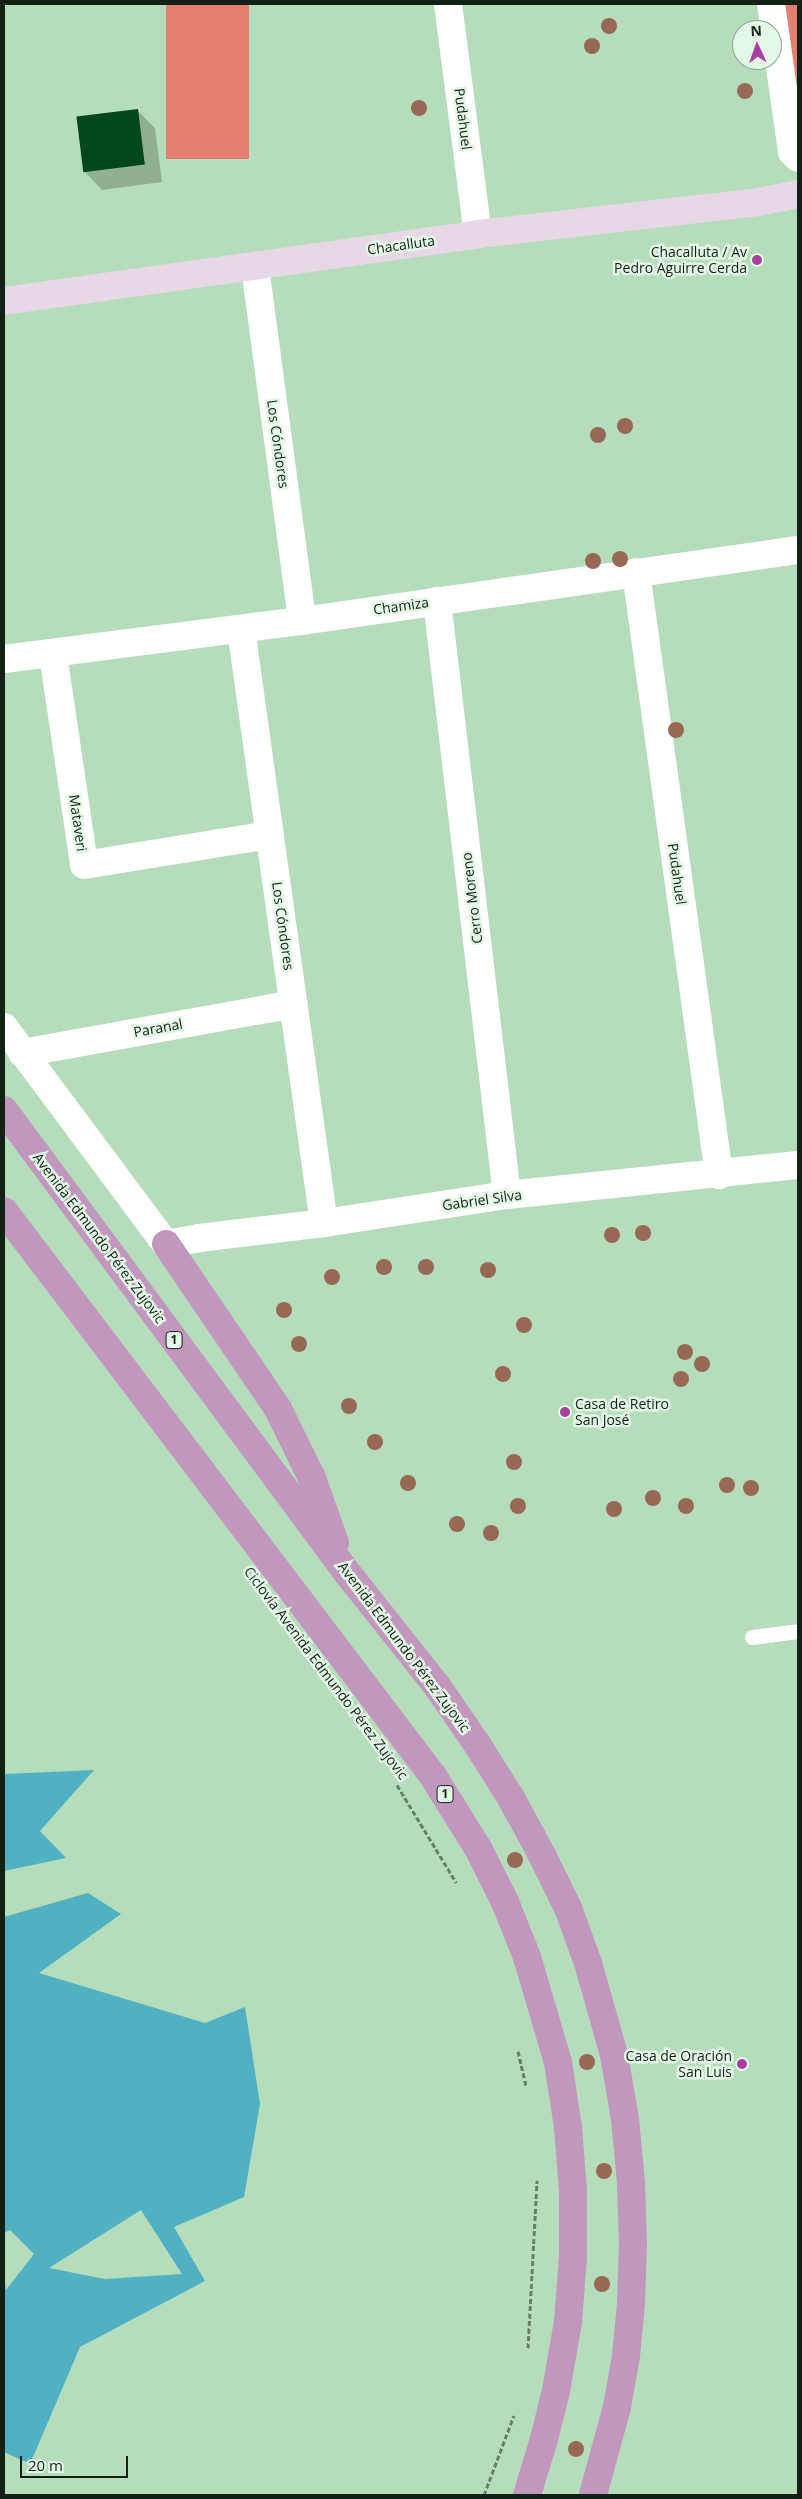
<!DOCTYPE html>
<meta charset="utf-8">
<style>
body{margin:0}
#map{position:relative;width:802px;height:2499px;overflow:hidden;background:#b5ddbc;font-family:"Open Sans",sans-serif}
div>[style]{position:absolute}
.green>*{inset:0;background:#e3806f;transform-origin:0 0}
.water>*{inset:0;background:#4fb1c2}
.shadow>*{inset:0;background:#0003}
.building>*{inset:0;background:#00471e;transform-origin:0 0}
.path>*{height:3px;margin-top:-1.5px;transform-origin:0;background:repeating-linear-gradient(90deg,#648069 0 5px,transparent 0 7.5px)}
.service>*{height:15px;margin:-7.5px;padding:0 7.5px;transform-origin:7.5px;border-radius:7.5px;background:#fff}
.minor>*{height:28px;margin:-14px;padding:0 14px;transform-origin:14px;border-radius:14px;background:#fff}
.tertiary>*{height:28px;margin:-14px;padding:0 14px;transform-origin:14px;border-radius:14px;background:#fff}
.secondary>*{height:28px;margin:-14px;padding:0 14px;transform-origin:14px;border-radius:14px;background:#e8d8e6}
.trunk>*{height:28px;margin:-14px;padding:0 14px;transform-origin:14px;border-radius:14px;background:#c297be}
.trees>*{width:16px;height:16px;margin:-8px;border-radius:50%;background:#976955}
.dots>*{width:14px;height:14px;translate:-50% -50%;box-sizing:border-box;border:2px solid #e4f8e7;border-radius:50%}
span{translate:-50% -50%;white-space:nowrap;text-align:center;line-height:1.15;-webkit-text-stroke:5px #e4f8e7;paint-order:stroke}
.shield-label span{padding:1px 4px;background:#e4f8e7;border:1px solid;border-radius:4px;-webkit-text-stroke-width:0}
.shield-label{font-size:12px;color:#112115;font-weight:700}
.street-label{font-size:14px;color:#112115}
.poi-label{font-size:14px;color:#112115}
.right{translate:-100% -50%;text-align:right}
.left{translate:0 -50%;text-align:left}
.frame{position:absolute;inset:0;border:5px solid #112115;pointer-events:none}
.north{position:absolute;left:732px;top:20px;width:50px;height:50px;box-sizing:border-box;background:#e4f8e7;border:1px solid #90a293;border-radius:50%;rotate:357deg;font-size:14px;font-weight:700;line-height:20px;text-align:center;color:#112115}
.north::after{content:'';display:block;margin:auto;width:18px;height:22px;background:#a940a1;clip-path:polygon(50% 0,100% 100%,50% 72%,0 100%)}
.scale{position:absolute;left:20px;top:2456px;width:108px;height:22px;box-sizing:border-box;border:2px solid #112115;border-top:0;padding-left:6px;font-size:15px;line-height:18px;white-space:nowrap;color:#112115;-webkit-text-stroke:4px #e4f8e7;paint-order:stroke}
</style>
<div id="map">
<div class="green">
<div style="left:166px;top:4px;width:83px;height:155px"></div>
<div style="clip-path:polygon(784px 4px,798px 4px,798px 115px)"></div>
</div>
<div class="water">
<div style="clip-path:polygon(94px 1770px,40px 1831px,66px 1858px,4px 1871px,4px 1774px)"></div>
<div style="clip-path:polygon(evenodd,88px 1893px,121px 1914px,39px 1973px,205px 2023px,245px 2007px,260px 2104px,244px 2197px,174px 2227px,205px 2281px,80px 2347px,30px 2464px,4px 2452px,4px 2278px,6px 2290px,34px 2254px,10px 2230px,4px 2233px,4px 1917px,88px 1893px,141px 2210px,182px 2274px,105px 2279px,49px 2268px,141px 2210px)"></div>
</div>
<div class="shadow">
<div style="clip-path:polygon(137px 110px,155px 128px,162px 182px,102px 190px,85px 172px)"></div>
</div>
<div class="building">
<div style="left:138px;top:109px;width:56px;height:62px;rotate:83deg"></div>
</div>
<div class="path">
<div style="left:397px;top:1785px;width:114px;rotate:58.7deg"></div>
<div style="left:518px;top:2051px;width:37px;rotate:77deg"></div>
<div style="left:528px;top:2348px;width:168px;rotate:-86.9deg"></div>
<div style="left:484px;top:2495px;width:85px;rotate:-69.4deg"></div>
</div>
<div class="service">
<div style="left:752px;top:1637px;width:46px;rotate:-7.4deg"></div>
</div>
<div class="minor">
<div style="left:448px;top:4px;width:232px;rotate:82.6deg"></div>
<div style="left:771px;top:4px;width:149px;rotate:81.9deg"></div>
<div style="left:792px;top:152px;width:8px;rotate:45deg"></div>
<div style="left:255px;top:267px;width:357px;rotate:82.4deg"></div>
<div style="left:636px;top:572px;width:609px;rotate:82.16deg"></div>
<div style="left:437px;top:601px;width:598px;rotate:83.28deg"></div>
<div style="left:241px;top:629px;width:600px;rotate:82.05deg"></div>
<div style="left:53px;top:654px;width:213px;rotate:81.6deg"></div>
<div style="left:84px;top:865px;width:188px;rotate:-9.2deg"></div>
<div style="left:4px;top:659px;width:300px;rotate:-7.3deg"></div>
<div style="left:302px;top:621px;width:501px;rotate:-8.15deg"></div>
<div style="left:22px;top:1053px;width:276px;rotate:-10.2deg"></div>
<div style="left:166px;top:1244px;width:34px;rotate:-10deg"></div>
<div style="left:199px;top:1238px;width:126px;rotate:-6.8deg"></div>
<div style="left:324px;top:1223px;width:185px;rotate:-8.7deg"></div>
<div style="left:507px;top:1195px;width:293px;rotate:-5.9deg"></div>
</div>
<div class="tertiary">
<div style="left:4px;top:1027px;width:271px;rotate:53.3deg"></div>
</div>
<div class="secondary">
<div style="left:4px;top:301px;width:479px;rotate:-8deg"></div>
<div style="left:478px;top:234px;width:282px;rotate:-6.5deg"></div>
<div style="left:758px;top:202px;width:41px;rotate:-11.3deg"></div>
</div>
<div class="trunk">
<div style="left:4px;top:1110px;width:573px;rotate:53.45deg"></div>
<div style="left:345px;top:1570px;width:148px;rotate:51.6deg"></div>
<div style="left:437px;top:1686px;width:70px;rotate:55.4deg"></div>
<div style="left:477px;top:1744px;width:64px;rotate:57.8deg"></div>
<div style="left:511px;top:1798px;width:65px;rotate:61.5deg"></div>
<div style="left:542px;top:1855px;width:59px;rotate:63.9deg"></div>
<div style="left:568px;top:1908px;width:59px;rotate:70deg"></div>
<div style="left:588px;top:1963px;width:96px;rotate:74.2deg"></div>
<div style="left:614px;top:2055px;width:65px;rotate:80.2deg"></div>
<div style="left:625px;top:2119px;width:64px;rotate:84.6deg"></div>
<div style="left:631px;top:2183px;width:60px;rotate:88.1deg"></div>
<div style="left:633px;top:2243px;width:61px;rotate:91.9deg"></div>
<div style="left:631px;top:2304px;width:52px;rotate:95.5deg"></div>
<div style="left:626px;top:2356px;width:52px;rotate:100deg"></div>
<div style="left:617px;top:2407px;width:91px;rotate:105.3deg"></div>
<div style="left:4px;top:1211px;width:709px;rotate:52.79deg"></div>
<div style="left:433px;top:1776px;width:87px;rotate:58.1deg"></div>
<div style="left:479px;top:1850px;width:58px;rotate:63.4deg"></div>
<div style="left:505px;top:1902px;width:59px;rotate:68.2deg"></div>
<div style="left:527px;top:1957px;width:109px;rotate:73.6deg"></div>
<div style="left:558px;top:2062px;width:66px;rotate:81.3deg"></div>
<div style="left:568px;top:2127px;width:64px;rotate:85.5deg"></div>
<div style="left:573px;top:2191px;width:66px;rotate:90deg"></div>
<div style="left:573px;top:2257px;width:65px;rotate:94.4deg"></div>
<div style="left:568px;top:2322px;width:70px;rotate:99.9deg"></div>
<div style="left:556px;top:2391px;width:49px;rotate:104deg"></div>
<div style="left:544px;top:2439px;width:59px;rotate:106.9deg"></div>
<div style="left:166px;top:1244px;width:199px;rotate:55.8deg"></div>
<div style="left:278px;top:1409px;width:77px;rotate:63.8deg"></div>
<div style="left:312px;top:1478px;width:69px;rotate:70.5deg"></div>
</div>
<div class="trees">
<div style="left:609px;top:26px"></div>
<div style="left:592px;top:46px"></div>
<div style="left:745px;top:91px"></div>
<div style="left:419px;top:108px"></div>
<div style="left:625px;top:426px"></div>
<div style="left:598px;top:435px"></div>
<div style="left:620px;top:559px"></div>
<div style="left:593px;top:561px"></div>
<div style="left:676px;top:730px"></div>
<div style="left:643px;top:1233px"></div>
<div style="left:612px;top:1235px"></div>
<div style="left:384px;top:1267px"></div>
<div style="left:426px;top:1267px"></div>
<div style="left:488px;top:1270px"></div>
<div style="left:332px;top:1277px"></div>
<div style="left:284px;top:1310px"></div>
<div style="left:524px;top:1325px"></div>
<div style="left:299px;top:1344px"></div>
<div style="left:685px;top:1352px"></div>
<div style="left:702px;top:1364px"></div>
<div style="left:503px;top:1374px"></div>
<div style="left:681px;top:1379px"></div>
<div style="left:349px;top:1406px"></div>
<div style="left:375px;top:1442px"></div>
<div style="left:514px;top:1462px"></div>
<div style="left:408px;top:1483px"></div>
<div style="left:727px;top:1485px"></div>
<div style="left:751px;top:1488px"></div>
<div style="left:653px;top:1498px"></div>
<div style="left:518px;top:1506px"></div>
<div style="left:686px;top:1506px"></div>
<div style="left:614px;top:1509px"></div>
<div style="left:457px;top:1524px"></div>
<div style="left:491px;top:1533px"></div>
<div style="left:515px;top:1860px"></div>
<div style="left:587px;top:2062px"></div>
<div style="left:604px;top:2171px"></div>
<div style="left:602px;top:2284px"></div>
<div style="left:576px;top:2449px"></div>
</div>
<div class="dots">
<div style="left:757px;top:260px;background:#a940a1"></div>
<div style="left:565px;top:1412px;background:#a940a1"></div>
<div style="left:742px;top:2064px;background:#a940a1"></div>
</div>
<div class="shield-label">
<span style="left:174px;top:1340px">1</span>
<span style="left:445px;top:1794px">1</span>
</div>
<div class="street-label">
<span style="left:463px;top:119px;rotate:83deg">Pudahuel</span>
<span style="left:401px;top:245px;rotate:-8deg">Chacalluta</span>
<span style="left:278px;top:444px;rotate:82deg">Los Cóndores</span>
<span style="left:401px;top:606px;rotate:-8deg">Chamiza</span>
<span style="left:78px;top:823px;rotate:82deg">Mataveri</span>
<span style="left:677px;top:874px;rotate:82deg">Pudahuel</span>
<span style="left:472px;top:898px;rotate:-97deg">Cerro Moreno</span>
<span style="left:283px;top:926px;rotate:82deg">Los Cóndores</span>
<span style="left:158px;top:1028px;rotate:-10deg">Paranal</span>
<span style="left:482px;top:1200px;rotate:-8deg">Gabriel Silva</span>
<span style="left:99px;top:1238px;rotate:53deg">Avenida Edmundo Pérez Zujovic</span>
<span style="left:404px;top:1647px;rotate:53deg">Avenida Edmundo Pérez Zujovic</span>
<span style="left:326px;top:1673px;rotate:53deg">Ciclovía Avenida Edmundo Pérez Zujovic</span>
</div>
<div class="poi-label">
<span class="right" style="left:747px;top:260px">Chacalluta / Av<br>Pedro Aguirre Cerda</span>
<span class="left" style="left:575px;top:1412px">Casa de Retiro<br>San José</span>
<span class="right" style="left:732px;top:2064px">Casa de Oración<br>San Luis</span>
</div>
<div class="frame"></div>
<div class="north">N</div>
<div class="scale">20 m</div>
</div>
